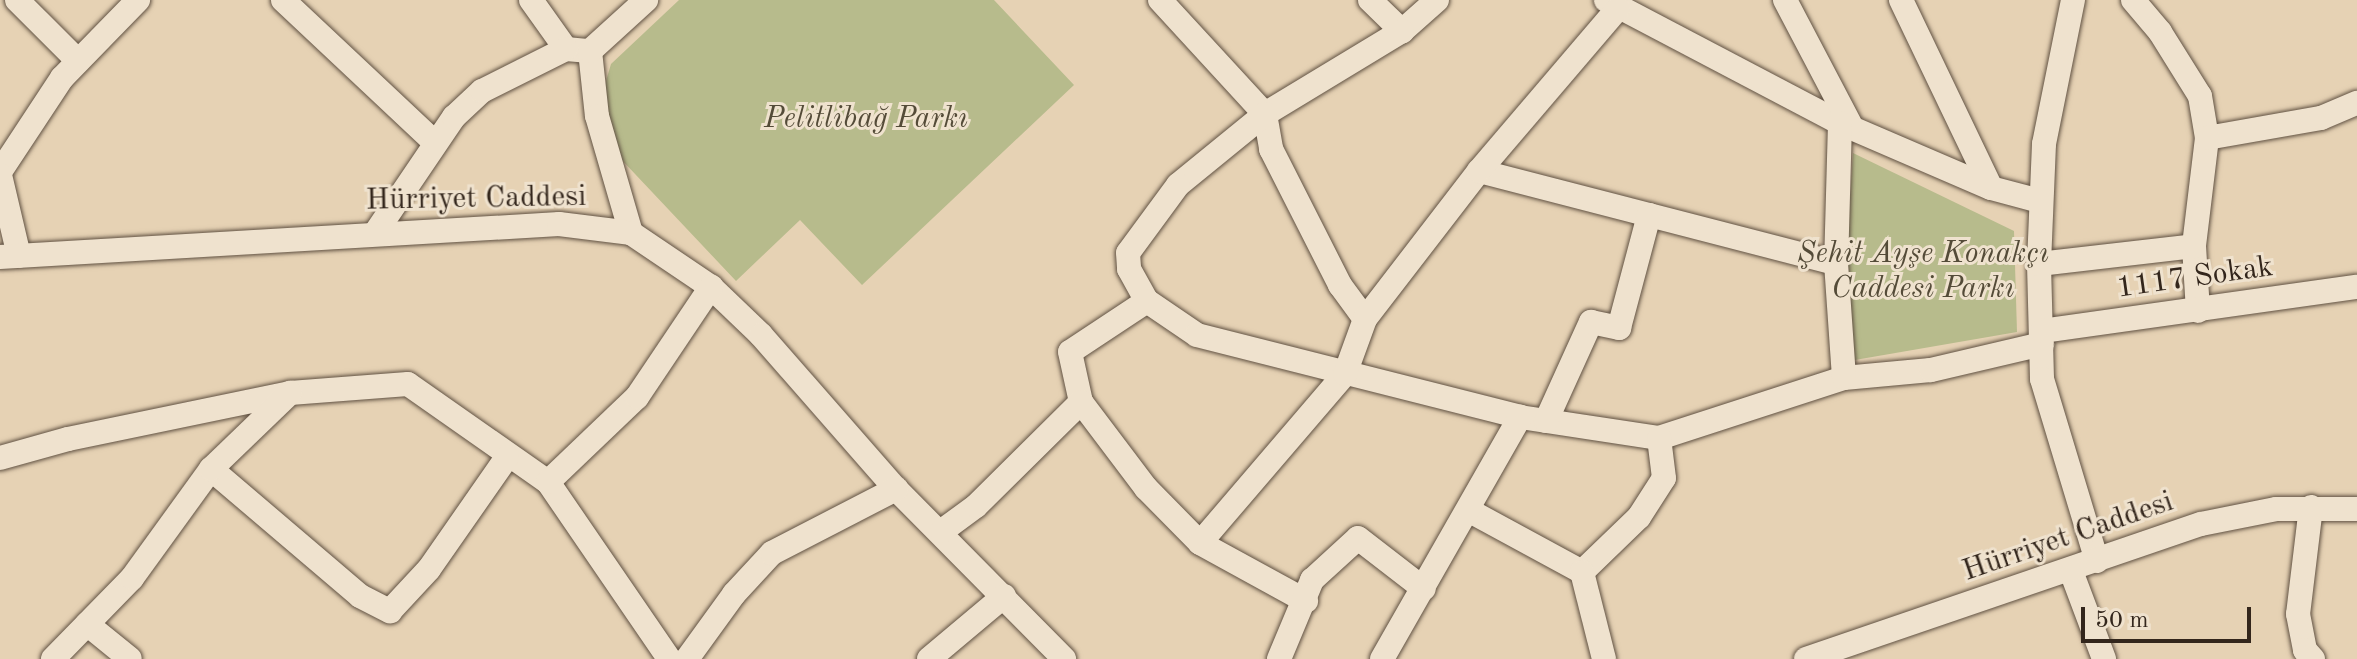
<!DOCTYPE html>
<meta charset="utf-8">
<style>
body{margin:0}
#map{position:relative;width:2357px;height:659px;overflow:hidden;background:#e6d2b4;font-family:"Old Standard TT",serif}
div>[style]{position:absolute}
.green>*{inset:0;background:#b7bb8c}
.roads{filter:drop-shadow(0 0 2px #605142) drop-shadow(0 0 2px #605142)}
.minor>*{height:24px;margin:-12px;padding:0 12px;transform-origin:12px;border-radius:12px;background:#efe2ce}
span{translate:-50% -50%;white-space:nowrap;text-align:center;line-height:1.15;-webkit-text-stroke:6px #efe2ce;paint-order:stroke}
.park-label{font-size:30px;color:#544b38;font-style:italic}
.street-label{font-size:30px;color:#33261c}
.scale{position:absolute;left:2081px;top:607px;width:170px;height:36px;box-sizing:border-box;border:4px solid #33261c;border-top:0;padding-left:10px;font-size:24px;line-height:28px;white-space:nowrap;color:#33261c;-webkit-text-stroke:6px #efe2ce;paint-order:stroke}
</style>
<div id="map">
<div class="green">
<div style="clip-path:polygon(679px 0,994px 0,1074px 85px,862px 285px,800px 220px,736px 281px,619px 157px,603px 91px,611px 64px)"></div>
<div style="clip-path:polygon(1853px 153px,2014px 231px,2017px 332px,1849px 361px,1846px 258px)"></div>
</div>
<div class="roads">
<div class="minor">
<div style="left:17px;top:0;width:86px;rotate:45deg"></div>
<div style="left:283px;top:0;width:206px;rotate:43.2deg"></div>
<div style="left:531px;top:0;width:60px;rotate:54.5deg"></div>
<div style="left:566px;top:49px;width:24px;rotate:5deg"></div>
<div style="left:590px;top:51px;width:65px;rotate:83.9deg"></div>
<div style="left:597px;top:116px;width:122px;rotate:73.8deg"></div>
<div style="left:1160px;top:0;width:155px;rotate:47.4deg"></div>
<div style="left:1265px;top:114px;width:36px;rotate:80deg"></div>
<div style="left:1271px;top:149px;width:153px;rotate:63.1deg"></div>
<div style="left:1340px;top:285px;width:42px;rotate:53.7deg"></div>
<div style="left:1370px;top:0;width:45px;rotate:44.1deg"></div>
<div style="left:1437px;top:0;width:47px;rotate:138.5deg"></div>
<div style="left:1402px;top:31px;width:160px;rotate:148.8deg"></div>
<div style="left:1265px;top:114px;width:112px;rotate:140.8deg"></div>
<div style="left:1178px;top:185px;width:84px;rotate:126.3deg"></div>
<div style="left:1128px;top:253px;width:16px;rotate:86deg"></div>
<div style="left:1129px;top:269px;width:37px;rotate:61deg"></div>
<div style="left:1147px;top:301px;width:60px;rotate:34.2deg"></div>
<div style="left:1197px;top:335px;width:333px;rotate:14.2deg"></div>
<div style="left:1520px;top:417px;width:141px;rotate:8.6deg"></div>
<div style="left:1659px;top:438px;width:194px;rotate:-18deg"></div>
<div style="left:1844px;top:378px;width:87px;rotate:-5.3deg"></div>
<div style="left:1931px;top:370px;width:114px;rotate:-13.2deg"></div>
<div style="left:1606px;top:0;width:264px;rotate:27.7deg"></div>
<div style="left:1840px;top:123px;width:164px;rotate:23.3deg"></div>
<div style="left:1991px;top:188px;width:51px;rotate:14.9deg"></div>
<div style="left:1785px;top:0;width:140px;rotate:62.3deg"></div>
<div style="left:1901px;top:0;width:208px;rotate:64.4deg"></div>
<div style="left:2073px;top:0;width:147px;rotate:101.4deg"></div>
<div style="left:2044px;top:144px;width:120px;rotate:92.4deg"></div>
<div style="left:2039px;top:264px;width:115px;rotate:88.5deg"></div>
<div style="left:2042px;top:379px;width:190px;rotate:73.2deg"></div>
<div style="left:2133px;top:0;width:42px;rotate:49.8deg"></div>
<div style="left:2160px;top:32px;width:75px;rotate:58deg"></div>
<div style="left:2200px;top:96px;width:43px;rotate:80.5deg"></div>
<div style="left:2207px;top:138px;width:109px;rotate:96.9deg"></div>
<div style="left:2194px;top:246px;width:65px;rotate:86.5deg"></div>
<div style="left:590px;top:51px;width:76px;rotate:-42.3deg"></div>
<div style="left:1840px;top:123px;width:140px;rotate:91.6deg"></div>
<div style="left:1836px;top:263px;width:115px;rotate:86deg"></div>
<div style="left:2207px;top:138px;width:116px;rotate:-10deg"></div>
<div style="left:2321px;top:118px;width:39px;rotate:-23deg"></div>
<div style="left:1479px;top:171px;width:369px;rotate:14.5deg"></div>
<div style="left:0;top:172px;width:113px;rotate:-56.6deg"></div>
<div style="left:62px;top:78px;width:109px;rotate:-45.7deg"></div>
<div style="left:0;top:175px;width:83px;rotate:76.8deg"></div>
<div style="left:376px;top:232px;width:139px;rotate:-55.9deg"></div>
<div style="left:454px;top:117px;width:38px;rotate:-43deg"></div>
<div style="left:482px;top:91px;width:94px;rotate:-26.6deg"></div>
<div style="left:0;top:257px;width:560px;rotate:-3.38deg"></div>
<div style="left:559px;top:224px;width:73px;rotate:7.1deg"></div>
<div style="left:631px;top:233px;width:97px;rotate:34deg"></div>
<div style="left:711px;top:287px;width:69px;rotate:43.8deg"></div>
<div style="left:761px;top:335px;width:205px;rotate:48.8deg"></div>
<div style="left:896px;top:489px;width:239px;rotate:45.3deg"></div>
<div style="left:2039px;top:264px;width:156px;rotate:-6.6deg"></div>
<div style="left:1147px;top:301px;width:92px;rotate:146.5deg"></div>
<div style="left:1070px;top:352px;width:51px;rotate:77.6deg"></div>
<div style="left:1081px;top:402px;width:108px;rotate:52.9deg"></div>
<div style="left:1146px;top:488px;width:77px;rotate:45.5deg"></div>
<div style="left:1200px;top:543px;width:121px;rotate:28.7deg"></div>
<div style="left:2042px;top:331px;width:318px;rotate:-8deg"></div>
<div style="left:1546px;top:421px;width:109px;rotate:-65.6deg"></div>
<div style="left:1591px;top:322px;width:29px;rotate:12deg"></div>
<div style="left:1619px;top:328px;width:117px;rotate:-75.1deg"></div>
<div style="left:0;top:458px;width:71px;rotate:-15.6deg"></div>
<div style="left:68px;top:439px;width:227px;rotate:-11.7deg"></div>
<div style="left:290px;top:393px;width:118px;rotate:-4.4deg"></div>
<div style="left:408px;top:384px;width:171px;rotate:35deg"></div>
<div style="left:548px;top:482px;width:214px;rotate:55.6deg"></div>
<div style="left:211px;top:469px;width:196px;rotate:40.4deg"></div>
<div style="left:360px;top:596px;width:34px;rotate:27deg"></div>
<div style="left:390px;top:611px;width:57px;rotate:-47.1deg"></div>
<div style="left:429px;top:569px;width:136px;rotate:-55.1deg"></div>
<div style="left:548px;top:482px;width:123px;rotate:-43.7deg"></div>
<div style="left:637px;top:397px;width:133px;rotate:-56.1deg"></div>
<div style="left:2311px;top:507px;width:108px;rotate:96.9deg"></div>
<div style="left:2298px;top:614px;width:37px;rotate:79deg"></div>
<div style="left:2305px;top:650px;width:12px;rotate:48deg"></div>
<div style="left:1468px;top:510px;width:130px;rotate:28.5deg"></div>
<div style="left:1582px;top:572px;width:79px;rotate:-44deg"></div>
<div style="left:1639px;top:517px;width:46px;rotate:-57.3deg"></div>
<div style="left:1664px;top:478px;width:40px;rotate:-97.1deg"></div>
<div style="left:942px;top:531px;width:42px;rotate:-36.3deg"></div>
<div style="left:976px;top:506px;width:148px;rotate:-44.7deg"></div>
<div style="left:1200px;top:543px;width:223px;rotate:-49.4deg"></div>
<div style="left:1345px;top:374px;width:59px;rotate:-70deg"></div>
<div style="left:1365px;top:319px;width:187px;rotate:-52.4deg"></div>
<div style="left:1479px;top:171px;width:214px;rotate:-49.5deg"></div>
<div style="left:2071px;top:571px;width:94px;rotate:69.4deg"></div>
<div style="left:1582px;top:572px;width:90px;rotate:75.8deg"></div>
<div style="left:87px;top:624px;width:55px;rotate:39.1deg"></div>
<div style="left:53px;top:659px;width:113px;rotate:-45.7deg"></div>
<div style="left:132px;top:578px;width:135px;rotate:-54.1deg"></div>
<div style="left:211px;top:469px;width:110px;rotate:-43.9deg"></div>
<div style="left:687px;top:659px;width:80px;rotate:-54.1deg"></div>
<div style="left:734px;top:594px;width:56px;rotate:-47.2deg"></div>
<div style="left:772px;top:553px;width:140px;rotate:-27.3deg"></div>
<div style="left:929px;top:659px;width:98px;rotate:-40deg"></div>
<div style="left:1279px;top:659px;width:86px;rotate:-67.3deg"></div>
<div style="left:1312px;top:580px;width:62px;rotate:-42.4deg"></div>
<div style="left:1358px;top:538px;width:83px;rotate:37.7deg"></div>
<div style="left:1382px;top:659px;width:279px;rotate:-60.3deg"></div>
<div style="left:1806px;top:659px;width:417px;rotate:-18.9deg"></div>
<div style="left:2201px;top:524px;width:76px;rotate:-11.3deg"></div>
<div style="left:2276px;top:509px;width:81px"></div>
</div>
</div>
<div class="park-label">
<span style="left:866px;top:119px">Pelitlibağ Parkı</span>
<span style="left:1923px;top:271px">Şehit Ayşe Konakçı<br>Caddesi Parkı</span>
</div>
<div class="street-label">
<span style="left:476px;top:199px;rotate:-1deg">Hürriyet Caddesi</span>
<span style="left:2195px;top:278px;rotate:-8deg">1117 Sokak</span>
<span style="left:2068px;top:537px;rotate:-19deg">Hürriyet Caddesi</span>
</div>
<div class="scale">50 m</div>
</div>
